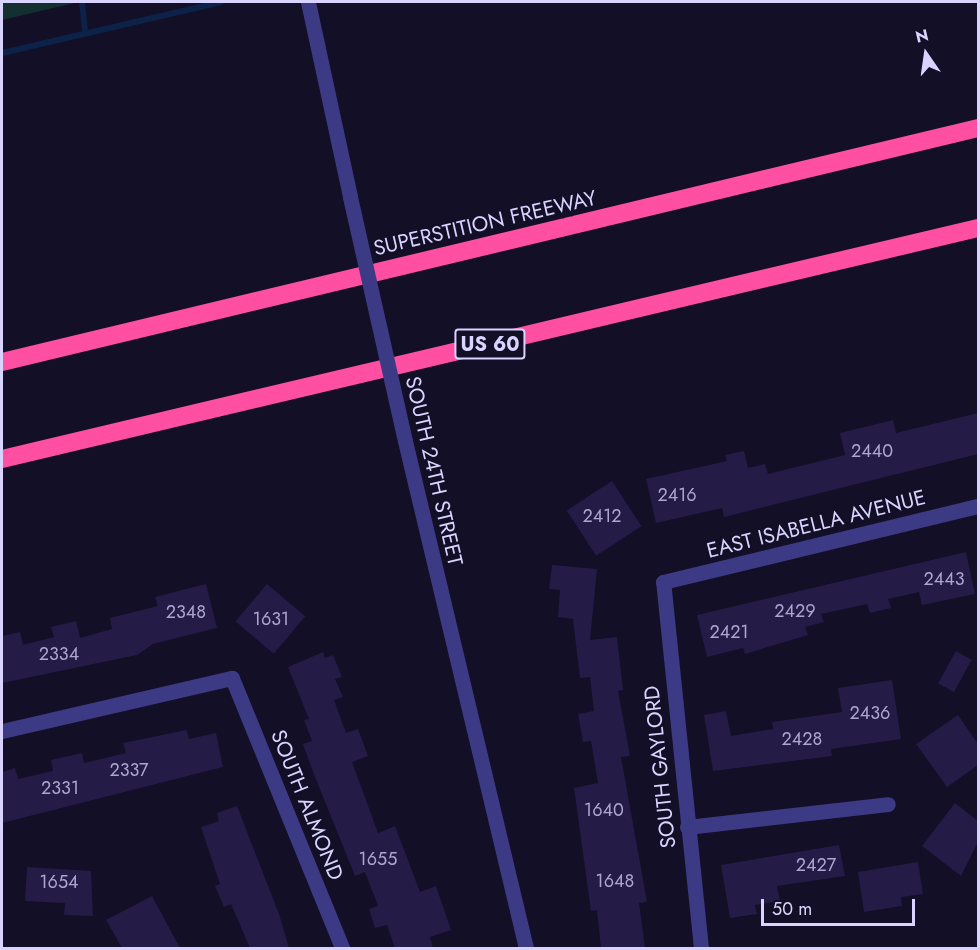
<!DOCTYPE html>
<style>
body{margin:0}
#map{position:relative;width:980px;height:950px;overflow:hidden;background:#130f26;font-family:Jost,sans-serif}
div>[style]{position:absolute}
.green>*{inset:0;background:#12302f}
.stream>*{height:6px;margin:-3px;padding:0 3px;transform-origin:3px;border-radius:3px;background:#0c2248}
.building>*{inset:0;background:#241b47;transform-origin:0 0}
.minor>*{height:15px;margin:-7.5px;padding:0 7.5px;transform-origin:7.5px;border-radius:7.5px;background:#3d3a85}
.tertiary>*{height:15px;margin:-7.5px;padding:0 7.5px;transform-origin:7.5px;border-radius:7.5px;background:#3d3a85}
.motorway>*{height:18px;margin:-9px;padding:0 9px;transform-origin:9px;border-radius:9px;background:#ff4fa3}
.tertiary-bridge>*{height:15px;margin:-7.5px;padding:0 7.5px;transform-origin:7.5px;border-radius:7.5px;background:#3d3a85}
span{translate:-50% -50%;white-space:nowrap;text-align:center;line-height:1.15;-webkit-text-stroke:4.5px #130f26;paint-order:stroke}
.number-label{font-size:18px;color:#aca6d1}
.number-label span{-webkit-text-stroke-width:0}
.shield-label span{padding:2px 4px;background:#130f26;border:2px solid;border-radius:4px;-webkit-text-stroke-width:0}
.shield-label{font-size:20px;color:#d9d4ff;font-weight:700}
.street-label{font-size:21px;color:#d9d4ff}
.frame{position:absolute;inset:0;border:3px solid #d9d4ff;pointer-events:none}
.north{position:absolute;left:896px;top:24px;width:60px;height:60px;-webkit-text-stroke:4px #130f26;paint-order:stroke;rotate:347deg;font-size:16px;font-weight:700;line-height:24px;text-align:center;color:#d9d4ff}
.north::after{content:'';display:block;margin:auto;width:21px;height:27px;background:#d9d4ff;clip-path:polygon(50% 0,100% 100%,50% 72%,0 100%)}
.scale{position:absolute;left:761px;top:899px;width:154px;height:27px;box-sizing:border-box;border:3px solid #d9d4ff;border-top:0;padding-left:8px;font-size:18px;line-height:21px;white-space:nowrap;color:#d9d4ff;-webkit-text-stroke:4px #130f26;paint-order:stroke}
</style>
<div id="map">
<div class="green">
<div style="clip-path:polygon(2px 2px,79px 2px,2px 20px)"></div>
</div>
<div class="stream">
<div style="left:82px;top:2px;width:31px;rotate:84deg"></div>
<div style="left:2px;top:53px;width:225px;rotate:-13.1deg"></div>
</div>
<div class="building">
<div style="clip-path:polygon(978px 413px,978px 454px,724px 517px,722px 508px,656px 523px,646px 479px,727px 461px,725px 455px,744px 451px,748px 468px,765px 464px,768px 474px,845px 455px,840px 433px,893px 420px,896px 433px)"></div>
<div style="left:612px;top:481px;width:54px;height:54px;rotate:57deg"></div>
<div style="clip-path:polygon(966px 552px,975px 594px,922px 605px,919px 592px,888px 599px,891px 608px,870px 613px,867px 604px,821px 614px,824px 622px,805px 627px,808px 635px,745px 654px,743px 648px,707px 657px,697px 615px)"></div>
<div style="clip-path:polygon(552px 565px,597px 569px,590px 640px,617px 637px,623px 690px,618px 691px,630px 756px,621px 757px,647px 902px,639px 903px,645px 948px,601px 948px,597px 910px,591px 911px,574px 788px,598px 783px,591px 741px,583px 742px,578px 714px,594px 711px,590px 677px,580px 678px,573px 619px,558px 617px,560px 590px,549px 589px)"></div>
<div style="clip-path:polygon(206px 584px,217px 628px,153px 644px,137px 655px,2px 683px,2px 636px,20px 632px,23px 645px,54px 637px,51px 627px,76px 621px,80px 638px,112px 629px,110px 618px,158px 606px,155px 597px)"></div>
<div style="left:267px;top:584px;width:50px;height:49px;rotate:40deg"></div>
<div style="left:956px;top:651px;width:18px;height:37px;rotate:29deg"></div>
<div style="clip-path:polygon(323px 652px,325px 658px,333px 655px,342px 677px,335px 679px,343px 697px,334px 700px,346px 733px,358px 729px,368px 756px,352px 762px,378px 833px,395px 826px,420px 892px,436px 886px,451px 930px,430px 937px,433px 948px,395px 948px,387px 925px,375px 928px,369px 909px,378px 906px,365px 872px,355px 876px,313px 772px,303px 744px,312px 741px,304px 720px,309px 719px,288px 667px)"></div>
<div style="clip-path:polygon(892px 680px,901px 739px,831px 749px,832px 756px,713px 771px,704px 715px,726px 711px,731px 736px,773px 729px,772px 722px,842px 712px,838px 688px)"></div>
<div style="clip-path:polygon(958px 715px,978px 744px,978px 765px,947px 787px,916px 744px)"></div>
<div style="clip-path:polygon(187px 730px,189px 739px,216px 733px,223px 767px,2px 823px,2px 772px,15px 768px,18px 779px,53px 771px,51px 760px,82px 753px,84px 763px,126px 753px,123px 743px)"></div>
<div style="clip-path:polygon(955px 803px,978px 821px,978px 842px,961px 876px,922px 846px)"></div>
<div style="clip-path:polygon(237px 806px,279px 914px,289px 948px,250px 948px,231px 904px,224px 907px,215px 886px,220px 884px,201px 827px,219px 821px,217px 813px)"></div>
<div style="clip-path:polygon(839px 845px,845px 876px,777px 886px,780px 901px,755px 905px,757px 914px,730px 918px,721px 865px)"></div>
<div style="clip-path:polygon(918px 862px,923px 894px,901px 897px,902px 906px,864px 912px,858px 872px)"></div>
<div style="clip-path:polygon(27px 867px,91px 871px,93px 916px,64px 915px,65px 903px,25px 901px)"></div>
<div style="clip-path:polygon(152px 896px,180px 948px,122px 948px,106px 920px)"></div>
</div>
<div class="minor">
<div style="left:2px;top:731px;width:236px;rotate:-13deg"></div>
<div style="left:232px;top:678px;width:292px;rotate:67.8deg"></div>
<div style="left:687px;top:827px;width:202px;rotate:-6.5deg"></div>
<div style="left:701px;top:948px;width:368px;rotate:-95.9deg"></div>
<div style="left:663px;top:582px;width:324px;rotate:-13.6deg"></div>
</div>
<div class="tertiary">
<div style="left:308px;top:2px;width:199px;rotate:77.8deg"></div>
<div style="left:405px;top:441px;width:521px;rotate:76.58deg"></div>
</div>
<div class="motorway">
<div style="left:2px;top:362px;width:1004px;rotate:-13.48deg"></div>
<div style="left:2px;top:459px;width:1003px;rotate:-13.32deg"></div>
</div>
<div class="tertiary-bridge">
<div style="left:350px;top:197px;width:250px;rotate:77.3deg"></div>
</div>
<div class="number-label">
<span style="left:872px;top:451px">2440</span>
<span style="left:677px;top:495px">2416</span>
<span style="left:602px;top:516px">2412</span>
<span style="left:944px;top:579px">2443</span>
<span style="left:795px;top:611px">2429</span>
<span style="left:186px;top:612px">2348</span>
<span style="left:271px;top:619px">1631</span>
<span style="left:729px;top:632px">2421</span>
<span style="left:59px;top:654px">2334</span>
<span style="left:870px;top:713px">2436</span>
<span style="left:802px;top:739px">2428</span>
<span style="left:129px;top:770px">2337</span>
<span style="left:60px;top:788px">2331</span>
<span style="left:604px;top:810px">1640</span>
<span style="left:378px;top:859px">1655</span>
<span style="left:816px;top:865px">2427</span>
<span style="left:615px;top:881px">1648</span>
<span style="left:59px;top:882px">1654</span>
</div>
<div class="shield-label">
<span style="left:490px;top:344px">US 60</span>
</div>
<div class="street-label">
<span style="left:485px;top:223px;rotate:-13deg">SUPERSTITION FREEWAY</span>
<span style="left:434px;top:471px;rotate:77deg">SOUTH 24TH STREET</span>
<span style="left:816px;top:524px;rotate:-14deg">EAST ISABELLA AVENUE</span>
<span style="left:660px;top:767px;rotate:-96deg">SOUTH GAYLORD</span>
<span style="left:307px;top:805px;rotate:68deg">SOUTH ALMOND</span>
</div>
<div class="frame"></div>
<div class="north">N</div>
<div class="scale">50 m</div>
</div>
